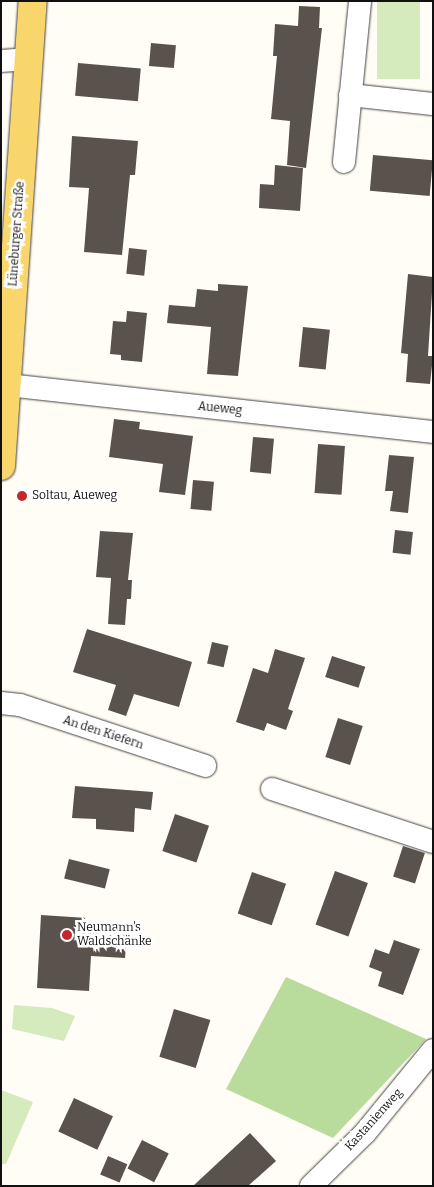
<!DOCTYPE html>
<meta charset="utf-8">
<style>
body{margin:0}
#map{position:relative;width:434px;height:1187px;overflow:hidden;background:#fffdf5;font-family:Bitter,serif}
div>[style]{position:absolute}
.green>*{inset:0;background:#d5ebbd;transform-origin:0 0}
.forest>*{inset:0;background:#b9dc9c}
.building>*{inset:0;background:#5a524d;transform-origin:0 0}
.roads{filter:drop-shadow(0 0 1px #444) drop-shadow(0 0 1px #444)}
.street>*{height:22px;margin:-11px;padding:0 11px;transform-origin:11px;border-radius:11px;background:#fff}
.primary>*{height:28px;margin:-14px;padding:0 14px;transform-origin:14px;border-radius:14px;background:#f9d66b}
.dots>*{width:14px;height:14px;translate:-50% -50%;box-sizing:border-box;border:2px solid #fff;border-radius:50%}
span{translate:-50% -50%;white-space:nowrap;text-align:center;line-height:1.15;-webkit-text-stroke:5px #fff;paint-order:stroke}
.street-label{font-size:12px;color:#111}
.poi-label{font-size:12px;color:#111}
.left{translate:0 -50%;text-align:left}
.frame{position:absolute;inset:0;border:2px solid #111;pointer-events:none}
</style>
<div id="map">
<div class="green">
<div style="left:377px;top:1px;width:43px;height:78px"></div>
<div style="clip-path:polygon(14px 1005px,52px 1008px,75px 1016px,64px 1041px,12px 1029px)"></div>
<div style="clip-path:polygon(1px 1090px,33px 1102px,6px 1164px,1px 1164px)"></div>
</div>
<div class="forest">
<div style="clip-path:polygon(286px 977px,426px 1039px,333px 1138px,226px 1089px)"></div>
</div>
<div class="building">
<div style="clip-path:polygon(299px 6px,320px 7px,319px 28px,322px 28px,306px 168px,287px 165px,290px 121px,271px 119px,277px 56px,273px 56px,275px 24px,298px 26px)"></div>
<div style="left:151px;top:43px;width:25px;height:23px;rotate:5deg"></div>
<div style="left:78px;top:63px;width:63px;height:33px;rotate:5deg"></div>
<div style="clip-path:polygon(72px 136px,138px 141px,135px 175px,130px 175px,122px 255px,84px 252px,89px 188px,69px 187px)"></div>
<div style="left:373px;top:155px;width:60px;height:36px;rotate:5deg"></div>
<div style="clip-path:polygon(275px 165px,303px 168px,300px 211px,259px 208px,260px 184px,274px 185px)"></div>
<div style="left:129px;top:248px;width:18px;height:26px;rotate:6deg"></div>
<div style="clip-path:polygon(408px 274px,433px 277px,428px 356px,433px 356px,430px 384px,406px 382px,408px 354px,401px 353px)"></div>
<div style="clip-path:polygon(218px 284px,248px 286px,238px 376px,207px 374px,211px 327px,167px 323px,169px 305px,195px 307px,197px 289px,218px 291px)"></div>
<div style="clip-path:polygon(127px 311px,147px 313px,142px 362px,121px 360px,121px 355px,110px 354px,113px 321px,126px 322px)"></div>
<div style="left:303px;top:327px;width:27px;height:40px;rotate:6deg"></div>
<div style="clip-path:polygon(114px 419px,140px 422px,139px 429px,193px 436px,185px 495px,159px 492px,163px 464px,109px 457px)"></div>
<div style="left:253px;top:437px;width:21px;height:35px;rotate:5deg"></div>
<div style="left:318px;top:444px;width:27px;height:49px;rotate:4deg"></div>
<div style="clip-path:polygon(389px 455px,414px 457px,408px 513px,390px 511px,393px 491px,385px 491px)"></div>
<div style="left:193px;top:480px;width:21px;height:29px;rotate:5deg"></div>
<div style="left:395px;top:530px;width:18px;height:23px;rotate:6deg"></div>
<div style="clip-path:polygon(100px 531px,133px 533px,128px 580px,132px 580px,131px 599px,127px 599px,125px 625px,108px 624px,111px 578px,96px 577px)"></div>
<div style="clip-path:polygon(87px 629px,192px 662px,179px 707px,134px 694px,126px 716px,108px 710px,116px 685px,73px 672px)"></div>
<div style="left:212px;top:642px;width:17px;height:22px;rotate:13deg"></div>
<div style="clip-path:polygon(275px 649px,305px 658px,288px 709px,293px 711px,286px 730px,267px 723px,264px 731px,236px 722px,253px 668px,268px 673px)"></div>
<div style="left:332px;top:656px;width:35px;height:22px;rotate:18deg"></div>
<div style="left:338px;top:718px;width:26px;height:41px;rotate:18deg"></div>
<div style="clip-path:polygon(75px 786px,153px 792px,151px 810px,135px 808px,134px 832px,96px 829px,96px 819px,72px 818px)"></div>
<div style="left:175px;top:814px;width:36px;height:39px;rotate:19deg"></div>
<div style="left:403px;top:846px;width:23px;height:32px;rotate:18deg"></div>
<div style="left:69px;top:859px;width:42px;height:20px;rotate:14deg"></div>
<div style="left:335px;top:871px;width:35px;height:57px;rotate:20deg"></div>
<div style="left:252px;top:872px;width:36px;height:44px;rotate:19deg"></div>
<div style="clip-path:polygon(41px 915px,87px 918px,86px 932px,127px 934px,125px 958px,91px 956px,89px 991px,37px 988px)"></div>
<div style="clip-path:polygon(394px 940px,420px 949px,403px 995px,378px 986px,382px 972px,369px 967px,375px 949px,389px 954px)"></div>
<div style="left:174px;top:1009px;width:38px;height:50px;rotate:17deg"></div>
<div style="left:74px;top:1098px;width:43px;height:37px;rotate:25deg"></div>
<div style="clip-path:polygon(250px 1133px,276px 1161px,248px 1186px,193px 1186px)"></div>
<div style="left:142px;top:1140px;width:30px;height:32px;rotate:27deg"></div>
<div style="left:108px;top:1156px;width:21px;height:20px;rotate:23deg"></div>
</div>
<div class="roads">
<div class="street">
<div style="left:1px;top:61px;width:28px;rotate:-4deg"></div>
<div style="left:350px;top:95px;width:83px;rotate:6.2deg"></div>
<div style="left:344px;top:162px;width:162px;rotate:-84.3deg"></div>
<div style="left:7px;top:385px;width:429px;rotate:6.3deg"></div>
<div style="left:1px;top:703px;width:19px;rotate:6deg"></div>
<div style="left:20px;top:705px;width:195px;rotate:18.2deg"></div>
<div style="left:272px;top:789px;width:169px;rotate:18.2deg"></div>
<div style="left:311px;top:1186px;width:76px;rotate:-44.5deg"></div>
<div style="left:365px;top:1133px;width:107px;rotate:-50.7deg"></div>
</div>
<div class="primary">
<div style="left:1px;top:466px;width:466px;rotate:-86.1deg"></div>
</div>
</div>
<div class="dots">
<div style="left:22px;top:496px;background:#c4262e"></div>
<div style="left:67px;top:935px;background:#c4262e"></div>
</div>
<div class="street-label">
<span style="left:17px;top:234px;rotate:-86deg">Lüneburger Straße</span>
<span style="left:220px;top:409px;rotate:6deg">Aueweg</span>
<span style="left:103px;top:733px;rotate:18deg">An den Kiefern</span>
<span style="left:374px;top:1120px;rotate:-48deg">Kastanienweg</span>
</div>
<div class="poi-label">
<span class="left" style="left:32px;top:496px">Soltau, Aueweg</span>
<span class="left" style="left:77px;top:935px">Neumann's<br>Waldschänke</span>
</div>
<div class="frame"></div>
</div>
